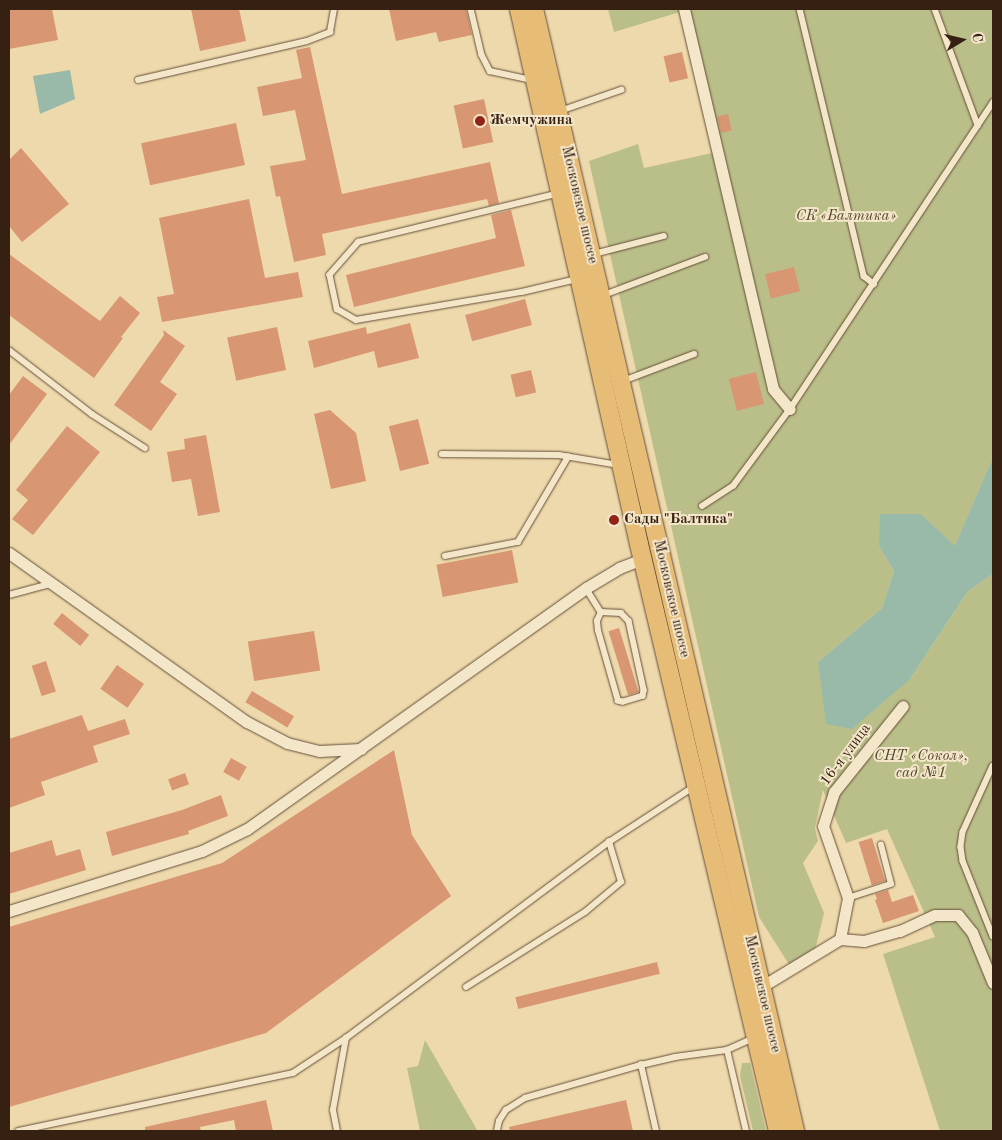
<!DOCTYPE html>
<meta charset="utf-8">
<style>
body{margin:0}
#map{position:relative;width:1002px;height:1140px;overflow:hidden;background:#eed9ac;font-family:"Old Standard TT",serif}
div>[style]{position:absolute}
.green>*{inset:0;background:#babf89}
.water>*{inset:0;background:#99baa8}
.building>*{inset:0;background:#d99672;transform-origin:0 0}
.roads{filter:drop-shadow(0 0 1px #644e38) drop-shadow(0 0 1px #644e38)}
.lane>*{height:5.5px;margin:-2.75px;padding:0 2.75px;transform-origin:2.75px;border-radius:2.75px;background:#f4e6c9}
.street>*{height:11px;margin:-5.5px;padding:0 5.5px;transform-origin:5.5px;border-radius:5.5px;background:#f4e6c9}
.primary>*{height:18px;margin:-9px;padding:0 9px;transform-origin:9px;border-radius:9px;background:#e7bc76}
.dots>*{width:14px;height:14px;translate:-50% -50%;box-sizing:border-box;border:2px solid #f4e6c9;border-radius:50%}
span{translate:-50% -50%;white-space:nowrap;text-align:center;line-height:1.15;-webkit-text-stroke:4px #f4e6c9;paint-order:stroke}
.poi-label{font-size:15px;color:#362012;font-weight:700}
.left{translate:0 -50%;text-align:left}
.street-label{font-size:15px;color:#362012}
.park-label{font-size:15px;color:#574830;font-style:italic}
.frame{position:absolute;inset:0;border:10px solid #362012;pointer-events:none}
.north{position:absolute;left:937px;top:15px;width:50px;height:50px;-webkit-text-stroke:4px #f4e6c9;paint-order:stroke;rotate:81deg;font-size:14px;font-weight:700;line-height:20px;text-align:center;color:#362012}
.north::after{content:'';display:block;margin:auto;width:18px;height:22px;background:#362012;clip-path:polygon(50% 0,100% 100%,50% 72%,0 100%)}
</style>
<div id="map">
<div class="green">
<div style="clip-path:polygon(608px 9px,993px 9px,993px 457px,955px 547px,921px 514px,879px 546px,894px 571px,882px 608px,818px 662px,910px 679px,968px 591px,993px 574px,993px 1131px,940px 1131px,883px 954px,935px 937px,887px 829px,846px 843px,823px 790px,815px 828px,818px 841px,803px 863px,824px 913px,815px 950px,790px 966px,759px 917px,589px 161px,638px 144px,644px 168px,712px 153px,680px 12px,614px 32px)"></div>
<div style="clip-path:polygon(425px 1040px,476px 1128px,477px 1131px,420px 1131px,407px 1068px,418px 1066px)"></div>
<div style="clip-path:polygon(742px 1063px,750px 1063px,766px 1131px,753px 1131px,740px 1076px)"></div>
</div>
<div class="water">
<div style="clip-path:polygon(70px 70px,75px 99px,40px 114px,33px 76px)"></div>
<div style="clip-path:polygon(993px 457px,993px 574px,968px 591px,910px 679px,852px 729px,826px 724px,818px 662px,882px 608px,894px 571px,879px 546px,880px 514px,921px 514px,955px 546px)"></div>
</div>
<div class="building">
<div style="clip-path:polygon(9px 9px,52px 9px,58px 40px,9px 49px)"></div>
<div style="clip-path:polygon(191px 9px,239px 9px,246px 41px,200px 51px)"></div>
<div style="clip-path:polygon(389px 9px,466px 9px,472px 35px,439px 42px,436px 32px,396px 41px)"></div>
<div style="clip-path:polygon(310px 47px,342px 194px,490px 162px,499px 203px,489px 206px,487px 199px,322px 234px,326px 255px,294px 262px,280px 196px,276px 197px,270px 166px,306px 160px,295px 110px,263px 116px,257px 87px,302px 78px,296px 50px)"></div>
<div style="left:682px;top:52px;width:27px;height:19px;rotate:77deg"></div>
<div style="left:484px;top:99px;width:44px;height:31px;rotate:78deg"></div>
<div style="left:728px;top:114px;width:17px;height:11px;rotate:77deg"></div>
<div style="left:236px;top:123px;width:43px;height:97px;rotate:78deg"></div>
<div style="clip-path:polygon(21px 148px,69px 204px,22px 242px,9px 226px,9px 160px)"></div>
<div style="clip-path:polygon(249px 199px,265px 278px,298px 272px,303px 297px,162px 322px,157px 297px,174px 294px,159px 218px)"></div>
<div style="clip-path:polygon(511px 210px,525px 266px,354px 307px,346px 275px,496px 238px,491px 215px)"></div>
<div style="clip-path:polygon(9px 254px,100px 321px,120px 296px,140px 313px,121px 337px,123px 338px,94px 378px,9px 315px)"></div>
<div style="left:794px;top:267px;width:25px;height:30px;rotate:76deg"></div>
<div style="left:525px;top:299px;width:27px;height:62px;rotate:75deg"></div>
<div style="clip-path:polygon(410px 323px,419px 358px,378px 368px,374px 351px,314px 368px,308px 341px,366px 327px,367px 334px)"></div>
<div style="left:277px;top:327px;width:44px;height:51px;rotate:78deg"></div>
<div style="clip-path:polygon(163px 330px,185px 346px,160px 382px,177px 394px,151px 431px,114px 405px,164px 335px)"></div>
<div style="left:531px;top:370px;width:23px;height:21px;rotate:77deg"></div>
<div style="left:756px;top:372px;width:33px;height:28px;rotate:76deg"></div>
<div style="clip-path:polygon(23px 376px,47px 394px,9px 445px,9px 395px)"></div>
<div style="clip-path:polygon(330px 410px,356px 433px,366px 481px,331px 489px,314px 414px)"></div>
<div style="left:418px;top:419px;width:46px;height:30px;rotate:76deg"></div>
<div style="clip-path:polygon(67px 426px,100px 452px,33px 535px,12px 519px,28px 500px,16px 490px)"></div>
<div style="clip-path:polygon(206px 435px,220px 512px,198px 516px,191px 479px,172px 482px,167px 452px,185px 449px,184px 439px)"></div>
<div style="left:512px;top:550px;width:33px;height:77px;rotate:79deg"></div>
<div style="left:62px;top:613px;width:35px;height:14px;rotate:39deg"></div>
<div style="left:619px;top:628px;width:67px;height:11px;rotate:73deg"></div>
<div style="left:314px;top:631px;width:40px;height:67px;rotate:81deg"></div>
<div style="left:46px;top:661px;width:32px;height:15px;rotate:72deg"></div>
<div style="left:117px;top:665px;width:33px;height:29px;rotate:35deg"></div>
<div style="left:252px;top:691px;width:49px;height:13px;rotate:31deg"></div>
<div style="clip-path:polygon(82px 715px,88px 731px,125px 719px,130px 734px,93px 746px,98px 762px,41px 782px,45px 795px,9px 808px,9px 739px)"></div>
<div style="clip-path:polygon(394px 750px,412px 835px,451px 896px,266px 1033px,9px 1107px,9px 927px,222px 863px)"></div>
<div style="left:231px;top:758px;width:18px;height:16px;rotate:29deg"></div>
<div style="left:185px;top:773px;width:12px;height:18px;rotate:70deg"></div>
<div style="clip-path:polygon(221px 795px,228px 816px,188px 831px,189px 834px,112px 856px,106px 832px,182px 810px)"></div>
<div style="left:872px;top:838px;width:45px;height:14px;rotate:73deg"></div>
<div style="clip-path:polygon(52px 840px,56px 856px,80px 849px,86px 870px,9px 894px,9px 853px)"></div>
<div style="clip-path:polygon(888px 890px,892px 902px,913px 895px,919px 911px,883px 923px,875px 900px,877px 899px,875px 894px)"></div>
<div style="left:657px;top:962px;width:12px;height:146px;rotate:76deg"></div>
<div style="clip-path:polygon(266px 1100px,273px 1131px,236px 1131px,234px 1120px,200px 1127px,201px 1131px,145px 1131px,145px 1127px)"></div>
<div style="clip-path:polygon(626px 1100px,633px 1131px,510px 1131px,509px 1127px)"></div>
</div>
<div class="roads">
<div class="lane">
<div style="left:471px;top:9px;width:47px;rotate:76.6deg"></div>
<div style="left:482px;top:55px;width:18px;rotate:63deg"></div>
<div style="left:490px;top:71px;width:43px;rotate:12.1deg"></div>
<div style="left:800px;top:9px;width:275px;rotate:76.5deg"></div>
<div style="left:864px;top:276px;width:13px;rotate:39deg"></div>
<div style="left:935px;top:9px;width:124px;rotate:69.7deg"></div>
<div style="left:138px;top:80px;width:173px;rotate:-13deg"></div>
<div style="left:307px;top:41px;width:25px;rotate:-21deg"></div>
<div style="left:330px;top:32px;width:23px;rotate:-80deg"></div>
<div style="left:560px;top:111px;width:65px;rotate:-19deg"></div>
<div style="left:558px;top:194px;width:205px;rotate:166.4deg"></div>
<div style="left:359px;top:242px;width:44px;rotate:131.3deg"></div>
<div style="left:330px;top:275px;width:35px;rotate:78deg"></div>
<div style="left:337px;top:309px;width:22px;rotate:30deg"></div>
<div style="left:356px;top:320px;width:168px;rotate:-9.6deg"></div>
<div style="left:522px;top:292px;width:57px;rotate:-13.3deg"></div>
<div style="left:594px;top:254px;width:72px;rotate:-14.4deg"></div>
<div style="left:604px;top:295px;width:108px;rotate:-20.6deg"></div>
<div style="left:9px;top:350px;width:105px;rotate:37.6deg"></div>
<div style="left:92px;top:414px;width:63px;rotate:32.7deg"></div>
<div style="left:623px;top:381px;width:76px;rotate:-20.8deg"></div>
<div style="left:442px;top:454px;width:117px;rotate:0.5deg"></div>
<div style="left:559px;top:455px;width:61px;rotate:9.5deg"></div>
<div style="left:702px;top:506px;width:37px;rotate:-33deg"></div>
<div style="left:733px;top:486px;width:96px;rotate:-53.5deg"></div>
<div style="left:790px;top:409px;width:368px;rotate:-56.5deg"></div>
<div style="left:445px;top:556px;width:74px;rotate:-10.9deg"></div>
<div style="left:518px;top:542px;width:99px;rotate:-59.5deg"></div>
<div style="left:586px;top:588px;width:28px;rotate:58deg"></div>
<div style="left:9px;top:595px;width:42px;rotate:-15deg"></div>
<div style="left:601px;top:612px;width:20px;rotate:3deg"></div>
<div style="left:621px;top:613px;width:11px;rotate:45deg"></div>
<div style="left:629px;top:621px;width:71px;rotate:77.7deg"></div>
<div style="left:644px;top:690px;width:6px;rotate:99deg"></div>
<div style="left:643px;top:696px;width:21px;rotate:163deg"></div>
<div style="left:623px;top:702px;width:5px;rotate:-169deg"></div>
<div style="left:618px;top:701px;width:73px;rotate:-105.9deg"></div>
<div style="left:598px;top:631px;width:10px;rotate:-96deg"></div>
<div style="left:597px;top:621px;width:10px;rotate:-66deg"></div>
<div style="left:993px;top:766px;width:72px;rotate:114.4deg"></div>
<div style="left:963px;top:832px;width:15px;rotate:98deg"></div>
<div style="left:961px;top:847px;width:14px;rotate:82deg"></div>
<div style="left:963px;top:861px;width:81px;rotate:68.2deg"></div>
<div style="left:848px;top:898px;width:45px;rotate:-18deg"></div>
<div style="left:891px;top:884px;width:40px;rotate:-104.4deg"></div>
<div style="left:466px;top:987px;width:141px;rotate:-32.2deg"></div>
<div style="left:585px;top:912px;width:47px;rotate:-39.8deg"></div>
<div style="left:621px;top:882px;width:42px;rotate:-106.7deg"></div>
<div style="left:18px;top:1131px;width:281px;rotate:-11.9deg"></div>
<div style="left:293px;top:1073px;width:64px;rotate:-33.4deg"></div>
<div style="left:346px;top:1038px;width:328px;rotate:-36.7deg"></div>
<div style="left:609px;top:842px;width:103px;rotate:-33.1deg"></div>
<div style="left:337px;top:1131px;width:21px;rotate:-101deg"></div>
<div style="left:333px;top:1110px;width:73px;rotate:-79.8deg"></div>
<div style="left:497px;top:1131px;width:10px;rotate:-79deg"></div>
<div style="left:499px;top:1121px;width:13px;rotate:-58deg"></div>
<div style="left:506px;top:1110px;width:22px;rotate:-32deg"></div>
<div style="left:525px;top:1098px;width:121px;rotate:-15.9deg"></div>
<div style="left:656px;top:1131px;width:68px;rotate:-102.8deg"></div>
<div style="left:641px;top:1065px;width:35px;rotate:-13deg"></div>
<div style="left:675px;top:1057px;width:52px;rotate:-7.7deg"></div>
<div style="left:746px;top:1131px;width:83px;rotate:-103.2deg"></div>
<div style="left:727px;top:1050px;width:30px;rotate:-24deg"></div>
</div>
<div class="street">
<div style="left:684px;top:9px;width:390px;rotate:76.8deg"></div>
<div style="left:773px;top:389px;width:26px;rotate:50deg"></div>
<div style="left:9px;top:553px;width:292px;rotate:35.4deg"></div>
<div style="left:247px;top:722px;width:45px;rotate:27.7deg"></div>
<div style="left:287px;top:743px;width:33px;rotate:14deg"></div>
<div style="left:319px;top:751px;width:42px;rotate:-2.7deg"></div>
<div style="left:9px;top:911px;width:202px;rotate:-17.3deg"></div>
<div style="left:202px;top:851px;width:50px;rotate:-26.1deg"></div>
<div style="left:247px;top:829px;width:416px;rotate:-35.4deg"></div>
<div style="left:586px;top:588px;width:39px;rotate:-31deg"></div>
<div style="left:619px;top:568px;width:26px;rotate:-21deg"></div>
<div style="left:840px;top:939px;width:42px;rotate:-79deg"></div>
<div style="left:848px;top:898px;width:76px;rotate:-109.1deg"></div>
<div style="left:823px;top:826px;width:36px;rotate:-72deg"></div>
<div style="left:834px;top:792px;width:110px;rotate:-51.3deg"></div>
<div style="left:761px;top:987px;width:92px;rotate:-31.3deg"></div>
<div style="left:840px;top:939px;width:24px;rotate:5deg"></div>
<div style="left:864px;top:941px;width:37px;rotate:-16deg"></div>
<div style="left:900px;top:931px;width:38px;rotate:-25deg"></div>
<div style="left:935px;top:915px;width:23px"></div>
<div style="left:958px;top:915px;width:22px;rotate:51deg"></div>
<div style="left:972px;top:932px;width:55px;rotate:67.6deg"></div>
</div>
<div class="primary">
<div style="left:519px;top:9px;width:548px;rotate:77.36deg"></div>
<div style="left:639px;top:544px;width:603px;rotate:76.68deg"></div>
<div style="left:534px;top:9px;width:1152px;rotate:76.9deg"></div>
</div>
</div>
<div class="dots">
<div style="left:480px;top:121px;background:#8f2418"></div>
<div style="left:614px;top:520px;background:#8f2418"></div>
</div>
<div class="poi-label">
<span class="left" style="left:490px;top:121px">Жемчужина</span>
<span class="left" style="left:624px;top:520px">Сады "Балтика"</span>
</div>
<div class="street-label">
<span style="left:579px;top:205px;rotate:77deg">Московское шоссе</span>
<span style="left:671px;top:599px;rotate:77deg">Московское шоссе</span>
<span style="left:846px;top:755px;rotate:-53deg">16-я улица</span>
<span style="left:762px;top:994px;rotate:77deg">Московское шоссе</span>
</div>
<div class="park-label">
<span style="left:846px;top:217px">СК «Балтика»</span>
<span style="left:921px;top:765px">СНТ «Сокол»,<br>сад №1</span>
</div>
<div class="frame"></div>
<div class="north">С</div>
</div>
